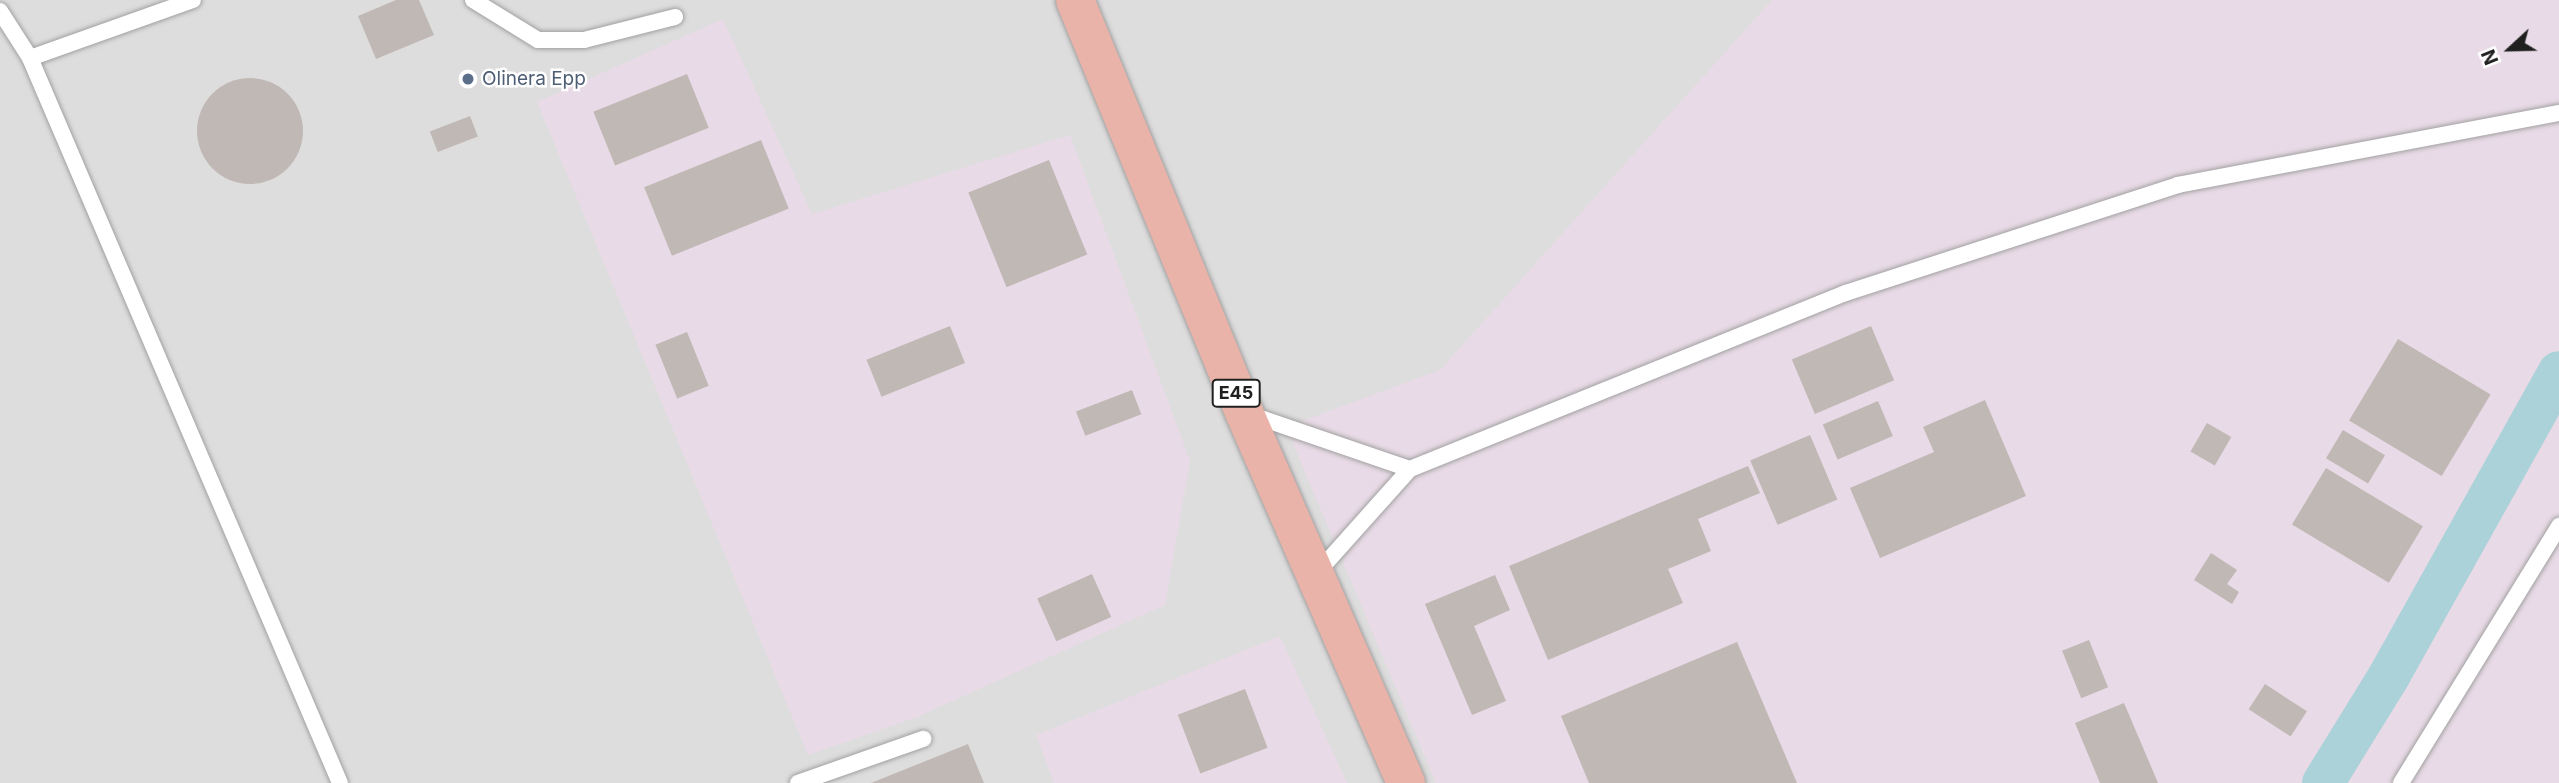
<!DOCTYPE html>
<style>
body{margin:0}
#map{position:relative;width:2559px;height:783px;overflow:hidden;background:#f0ede8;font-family:Inter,sans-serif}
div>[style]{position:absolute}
.residential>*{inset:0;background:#dedddd;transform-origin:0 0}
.industrial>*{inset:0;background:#e8dae6}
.canal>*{height:42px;margin:-21px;padding:0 21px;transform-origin:21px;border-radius:21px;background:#acd2d9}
.building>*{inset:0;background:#c0b8b4;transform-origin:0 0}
.round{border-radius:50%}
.roads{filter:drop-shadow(0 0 2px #a1a1a1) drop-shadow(0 0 2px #a1a1a1)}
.service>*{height:16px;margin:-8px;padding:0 8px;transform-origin:8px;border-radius:8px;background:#fff}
.trunk>*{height:38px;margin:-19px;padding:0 19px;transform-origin:19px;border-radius:19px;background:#e9b3a9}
.dots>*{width:19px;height:19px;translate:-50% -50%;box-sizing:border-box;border:4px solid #fff;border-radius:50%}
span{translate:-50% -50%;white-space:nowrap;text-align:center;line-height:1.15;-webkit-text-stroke:5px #fff;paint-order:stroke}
.shield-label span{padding:2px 5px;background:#fff;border:2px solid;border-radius:5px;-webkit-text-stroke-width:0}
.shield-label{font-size:18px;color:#202020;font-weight:700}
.service-label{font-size:19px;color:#4e5e75}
.left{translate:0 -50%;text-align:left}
.north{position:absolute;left:2475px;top:14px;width:70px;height:70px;-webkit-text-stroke:5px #fff;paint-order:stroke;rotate:248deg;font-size:19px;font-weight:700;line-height:28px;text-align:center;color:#202020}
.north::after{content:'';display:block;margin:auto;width:24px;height:32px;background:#202020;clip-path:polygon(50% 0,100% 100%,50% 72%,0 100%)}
</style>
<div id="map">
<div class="residential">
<div style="left:0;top:0;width:2559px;height:783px"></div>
</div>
<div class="industrial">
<div style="clip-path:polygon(1772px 0,2559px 0,2559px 783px,1436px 783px,1286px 427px,1440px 370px)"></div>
<div style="clip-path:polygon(723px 19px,812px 214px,1070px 135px,1190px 461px,1165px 605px,917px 717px,808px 755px,537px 102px)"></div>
<div style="clip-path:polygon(1280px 636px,1347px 783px,1054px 783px,1036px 735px)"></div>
</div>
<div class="canal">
<div style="left:2323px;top:783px;width:126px;rotate:-58.3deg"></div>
<div style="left:2389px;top:676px;width:348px;rotate:-60.8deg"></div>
</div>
<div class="building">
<div style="clip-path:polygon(396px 0,419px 0,434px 35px,376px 59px,358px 16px)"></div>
<div style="left:687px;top:74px;width:58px;height:101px;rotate:68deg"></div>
<div class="round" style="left:197px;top:78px;width:106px;height:106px"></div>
<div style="left:470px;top:116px;width:22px;height:43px;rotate:69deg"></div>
<div style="left:761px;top:140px;width:74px;height:126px;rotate:68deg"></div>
<div style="left:1049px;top:160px;width:102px;height:87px;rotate:68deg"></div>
<div style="left:950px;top:326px;width:40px;height:90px;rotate:68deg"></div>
<div style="left:1871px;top:326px;width:59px;height:86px;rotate:67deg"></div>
<div style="left:687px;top:332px;width:58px;height:34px;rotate:68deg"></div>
<div style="left:2398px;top:339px;width:108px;height:95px;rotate:31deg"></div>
<div style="left:1132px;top:390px;width:26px;height:60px;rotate:69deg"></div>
<div style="clip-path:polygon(1985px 400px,2026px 496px,1880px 558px,1850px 488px,1934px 452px,1923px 427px)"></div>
<div style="left:1878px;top:401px;width:38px;height:60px;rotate:67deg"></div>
<div style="left:2207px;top:423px;width:28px;height:33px;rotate:30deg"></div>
<div style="left:2343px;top:430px;width:49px;height:33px;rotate:31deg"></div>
<div style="left:1810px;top:435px;width:70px;height:65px;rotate:67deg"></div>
<div style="clip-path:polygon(1748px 466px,1760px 493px,1698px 519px,1711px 551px,1668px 569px,1683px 603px,1548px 660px,1509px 566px)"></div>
<div style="left:2326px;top:468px;width:113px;height:66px;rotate:31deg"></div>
<div style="clip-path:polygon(2211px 553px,2237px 570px,2227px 584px,2239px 592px,2232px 604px,2194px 580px)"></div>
<div style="left:1092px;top:574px;width:47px;height:60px;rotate:66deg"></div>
<div style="clip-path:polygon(1495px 575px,1510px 610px,1474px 626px,1506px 701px,1472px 715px,1425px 604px)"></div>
<div style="left:2089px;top:640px;width:51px;height:29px;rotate:68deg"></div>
<div style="clip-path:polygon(1737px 642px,1797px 783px,1589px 783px,1561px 716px)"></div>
<div style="left:2265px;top:684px;width:50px;height:30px;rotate:33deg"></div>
<div style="left:1245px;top:689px;width:63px;height:72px;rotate:69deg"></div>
<div style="clip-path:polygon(2124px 703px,2158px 783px,2100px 783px,2075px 723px)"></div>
<div style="clip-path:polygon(968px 744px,984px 783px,871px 783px)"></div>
</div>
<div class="roads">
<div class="service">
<div style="left:473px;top:0;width:76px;rotate:31.6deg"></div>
<div style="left:538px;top:40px;width:46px"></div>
<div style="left:584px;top:40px;width:94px;rotate:-14.2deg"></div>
<div style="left:0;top:11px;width:56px;rotate:57.4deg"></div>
<div style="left:30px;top:58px;width:788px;rotate:66.85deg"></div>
<div style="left:30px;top:58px;width:173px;rotate:-19.6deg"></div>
<div style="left:1249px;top:414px;width:170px;rotate:18.9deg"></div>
<div style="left:1316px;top:574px;width:141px;rotate:-48.2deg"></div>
<div style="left:1410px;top:469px;width:470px;rotate:-22deg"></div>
<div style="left:1846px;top:293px;width:349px;rotate:-18deg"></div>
<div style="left:2178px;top:185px;width:388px;rotate:-10.7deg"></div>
<div style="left:798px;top:783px;width:133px;rotate:-19.4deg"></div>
<div style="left:2401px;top:783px;width:302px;rotate:-58.4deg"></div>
</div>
<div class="trunk">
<div style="left:1075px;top:0;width:445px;rotate:67.7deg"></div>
<div style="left:1244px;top:412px;width:405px;rotate:66.4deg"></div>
</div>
</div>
<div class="dots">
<div style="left:468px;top:79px;background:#5c6f8a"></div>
</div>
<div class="shield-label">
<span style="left:1236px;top:393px">E45</span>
</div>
<div class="service-label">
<span class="left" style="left:482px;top:79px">Olinera Epp</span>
</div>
<div class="north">N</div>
</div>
